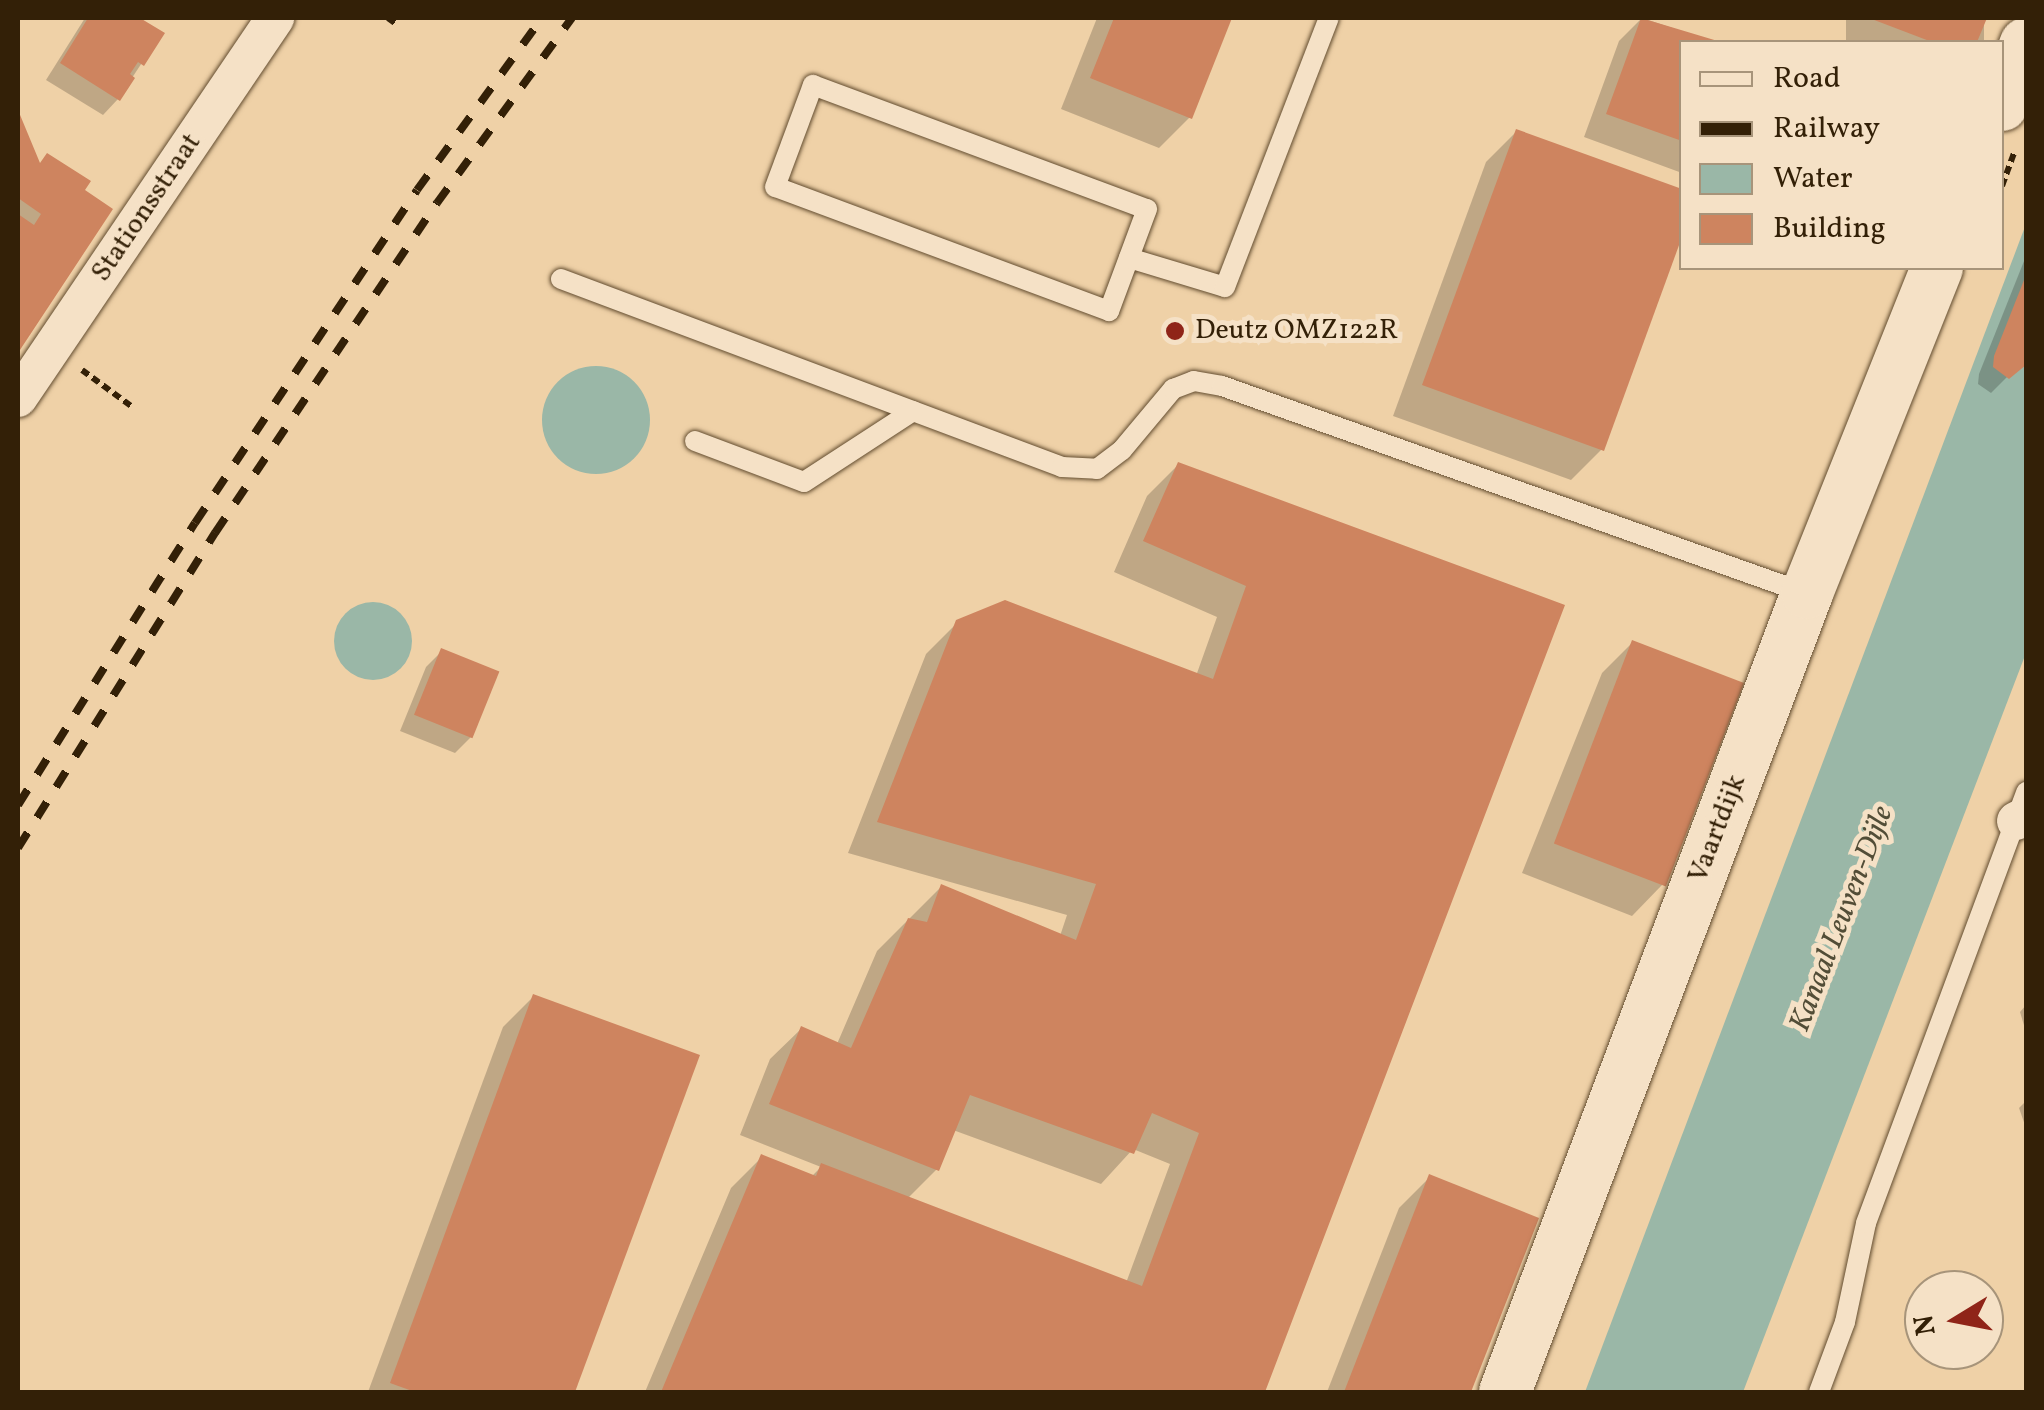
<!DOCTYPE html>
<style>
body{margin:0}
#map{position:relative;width:2044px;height:1410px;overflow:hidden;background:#efd1a7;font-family:Vollkorn,serif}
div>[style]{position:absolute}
.water>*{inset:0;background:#9ab7a7}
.round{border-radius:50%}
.shadow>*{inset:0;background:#0003;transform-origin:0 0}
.building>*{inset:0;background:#ce845f;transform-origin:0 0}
.path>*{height:6px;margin-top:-3px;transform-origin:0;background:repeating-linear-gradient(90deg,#332007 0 8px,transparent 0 13px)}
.roads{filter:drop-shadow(0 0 2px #624c2f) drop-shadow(0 0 2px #624c2f)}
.lane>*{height:20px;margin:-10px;padding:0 10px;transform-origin:10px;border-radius:10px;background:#f5e1c6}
.street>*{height:38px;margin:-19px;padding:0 19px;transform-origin:19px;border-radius:19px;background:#f5e1c6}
.secondary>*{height:52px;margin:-26px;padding:0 26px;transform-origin:26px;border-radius:26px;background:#f5e1c6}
.rail>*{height:8px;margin-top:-4px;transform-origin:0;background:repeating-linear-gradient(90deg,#332007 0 18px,transparent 0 36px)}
.dots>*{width:28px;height:28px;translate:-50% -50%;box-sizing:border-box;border:5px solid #f5e1c6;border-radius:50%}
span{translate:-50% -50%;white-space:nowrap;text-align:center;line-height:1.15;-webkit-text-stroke:10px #f5e1c6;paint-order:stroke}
.street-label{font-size:28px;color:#332007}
.poi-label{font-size:28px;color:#332007}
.left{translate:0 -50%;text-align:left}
.water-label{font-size:30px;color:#524d37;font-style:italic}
.frame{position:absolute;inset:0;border:20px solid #332007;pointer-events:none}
.legend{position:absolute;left:1679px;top:40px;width:325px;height:230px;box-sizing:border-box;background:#f5e1c6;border:2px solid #a7947a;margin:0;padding:12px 18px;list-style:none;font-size:30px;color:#332007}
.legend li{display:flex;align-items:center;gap:20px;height:50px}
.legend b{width:50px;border:2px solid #a7947a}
.north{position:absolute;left:1904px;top:1270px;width:100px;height:100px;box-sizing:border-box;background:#f5e1c6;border:2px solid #a7947a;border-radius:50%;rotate:260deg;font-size:28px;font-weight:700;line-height:40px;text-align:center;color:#332007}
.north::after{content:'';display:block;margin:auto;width:35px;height:45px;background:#8f2418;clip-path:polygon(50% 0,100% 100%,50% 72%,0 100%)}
</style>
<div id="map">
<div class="water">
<div style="clip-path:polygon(2026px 224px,2026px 653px,1743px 1392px,1585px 1392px)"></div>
<div class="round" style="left:542px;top:366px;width:108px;height:108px"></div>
<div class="round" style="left:334px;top:602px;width:78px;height:78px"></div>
</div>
<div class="shadow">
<div style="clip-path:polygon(85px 18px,135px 18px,161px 34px,118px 99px,103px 115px,46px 80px)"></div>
<div style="clip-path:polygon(1097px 18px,1229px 18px,1190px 117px,1159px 148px,1061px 109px)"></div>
<div style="clip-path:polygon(1642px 18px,1715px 42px,1682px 42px,1682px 173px,1584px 137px,1619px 41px)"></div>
<div style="left:1846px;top:18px;width:138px;height:26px"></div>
<div style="clip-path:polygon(18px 117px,38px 165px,110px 210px,18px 347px)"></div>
<div style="clip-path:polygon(1516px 132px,1601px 450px,1571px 480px,1393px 416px,1486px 162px)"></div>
<div style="clip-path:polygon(2026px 256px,2026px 358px,1991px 393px,1978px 384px,1979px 374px)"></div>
<div style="clip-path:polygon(evenodd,1178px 465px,1562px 607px,1263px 1392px,645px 1392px,731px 1188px,762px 1157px,811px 1177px,821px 1167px,740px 1135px,770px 1059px,801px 1029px,837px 1044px,877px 951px,941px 887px,1060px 936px,1067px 915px,848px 853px,926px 654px,958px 622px,1196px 676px,1217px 617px,1114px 572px,1147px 496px,1178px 465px,953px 1130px,1101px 1184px,1133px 1149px,1170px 1164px,1126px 1283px,907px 1199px,937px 1169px,953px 1130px)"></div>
<div style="clip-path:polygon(1632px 643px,1662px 885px,1632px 916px,1522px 873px,1602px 673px)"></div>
<div style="clip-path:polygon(442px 651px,471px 737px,455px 753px,400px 731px,426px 667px)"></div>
<div style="clip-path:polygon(534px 996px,697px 1057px,572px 1392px,368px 1392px,503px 1027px)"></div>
<div style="clip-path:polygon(2026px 1005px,2026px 1032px,2020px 1012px)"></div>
<div style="clip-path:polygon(2026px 1101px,2026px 1128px,2019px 1108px)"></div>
<div style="clip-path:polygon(1430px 1177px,1536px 1219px,1468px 1392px,1327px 1392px,1399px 1208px)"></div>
</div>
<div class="building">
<div style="clip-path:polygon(88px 18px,140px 18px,165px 33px,144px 66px,138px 62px,130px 74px,135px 78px,120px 101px,60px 63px)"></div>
<div style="clip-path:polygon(1114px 18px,1232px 18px,1192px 119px,1090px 78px)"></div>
<div style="clip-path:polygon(1641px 18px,1721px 42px,1682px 42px,1682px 141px,1606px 114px)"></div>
<div style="clip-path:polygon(1869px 18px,1987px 18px,1977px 42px,1932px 42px)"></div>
<div style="clip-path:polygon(18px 110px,40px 163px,47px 153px,91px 181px,85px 190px,113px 209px,18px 353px,18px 214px,34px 225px,41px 214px,18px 198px)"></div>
<div style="clip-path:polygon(1516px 129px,1682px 189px,1682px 237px,1604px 451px,1422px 385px)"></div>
<div style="clip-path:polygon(2026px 275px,2026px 365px,2009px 379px,1993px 367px,1994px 356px)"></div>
<div style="clip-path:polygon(1178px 462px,1565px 605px,1265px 1392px,661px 1392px,761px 1154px,816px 1176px,821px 1163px,1142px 1286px,1199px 1133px,1152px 1113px,1134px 1154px,970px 1095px,939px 1171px,769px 1104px,801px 1026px,851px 1048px,908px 918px,927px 922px,941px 884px,1076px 940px,1096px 884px,877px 822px,956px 620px,1005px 600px,1213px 679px,1246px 586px,1143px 541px)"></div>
<div style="left:1632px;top:640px;width:120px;height:218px;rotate:21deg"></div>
<div style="left:441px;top:648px;width:63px;height:72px;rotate:22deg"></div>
<div style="clip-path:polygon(533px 994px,700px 1055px,575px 1392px,415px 1392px,390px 1383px)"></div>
<div style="clip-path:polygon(1429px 1174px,1539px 1218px,1471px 1392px,1344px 1392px)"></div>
</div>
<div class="path">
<div style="left:388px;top:18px;width:9px;rotate:36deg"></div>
<div style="left:2002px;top:186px;width:37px;rotate:-70deg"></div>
<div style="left:82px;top:370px;width:64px;rotate:36.2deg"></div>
</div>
<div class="roads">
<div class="lane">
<div style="left:813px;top:85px;width:356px;rotate:20.4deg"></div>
<div style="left:1147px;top:209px;width:109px;rotate:110.4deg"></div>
<div style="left:1109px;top:311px;width:356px;rotate:-159.6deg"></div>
<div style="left:775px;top:187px;width:109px;rotate:-69.6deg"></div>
<div style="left:1129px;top:258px;width:100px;rotate:16.8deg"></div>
<div style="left:1225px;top:287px;width:288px;rotate:-68.9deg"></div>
<div style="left:561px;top:279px;width:535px;rotate:20.57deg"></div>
<div style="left:1062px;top:467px;width:35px;rotate:3deg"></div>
<div style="left:1097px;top:469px;width:31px;rotate:-37deg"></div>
<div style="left:1122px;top:450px;width:80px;rotate:-50.1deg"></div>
<div style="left:1173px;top:389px;width:22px;rotate:-21deg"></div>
<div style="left:1194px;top:381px;width:28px;rotate:10deg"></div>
<div style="left:1222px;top:386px;width:619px;rotate:19.55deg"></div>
<div style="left:695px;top:441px;width:116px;rotate:20.6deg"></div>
<div style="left:804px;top:482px;width:130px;rotate:-33.1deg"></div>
<div style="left:1819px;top:1392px;width:75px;rotate:-69.6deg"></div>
<div style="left:1845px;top:1322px;width:101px;rotate:-78deg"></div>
<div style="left:1866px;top:1223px;width:460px;rotate:-69.6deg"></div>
</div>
<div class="street">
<div style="left:18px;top:398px;width:459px;rotate:-55.9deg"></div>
<div style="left:2016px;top:821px;width:11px;rotate:-27deg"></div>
</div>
<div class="secondary">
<div style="left:2002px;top:105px;width:66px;rotate:-68.8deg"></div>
<div style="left:1505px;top:1392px;width:854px;rotate:-69.29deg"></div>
<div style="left:1807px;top:593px;width:350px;rotate:-68.2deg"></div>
</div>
</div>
<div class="rail">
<div style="left:18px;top:805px;width:333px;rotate:-57.9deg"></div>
<div style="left:195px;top:523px;width:400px;rotate:-56.3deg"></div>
<div style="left:417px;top:190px;width:213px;rotate:-54deg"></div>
<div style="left:18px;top:848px;width:372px;rotate:-58deg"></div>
<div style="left:215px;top:533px;width:398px;rotate:-56.1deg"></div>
<div style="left:437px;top:203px;width:229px;rotate:-53.9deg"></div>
</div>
<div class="dots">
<div style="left:1175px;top:331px;background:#8f2418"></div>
</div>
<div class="street-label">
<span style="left:147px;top:208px;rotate:-56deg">Stationsstraat</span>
<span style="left:1718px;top:829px;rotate:-69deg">Vaartdijk</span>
</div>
<div class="poi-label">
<span class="left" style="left:1195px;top:331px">Deutz OMZ122R</span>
</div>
<div class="water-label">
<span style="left:1842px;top:919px;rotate:-69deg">Kanaal Leuven-Dijle</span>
</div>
<div class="frame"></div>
<ul class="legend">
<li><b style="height:12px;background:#f5e1c6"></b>Road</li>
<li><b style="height:12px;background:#332007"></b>Railway</li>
<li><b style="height:28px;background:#9ab7a7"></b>Water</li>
<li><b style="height:28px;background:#ce845f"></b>Building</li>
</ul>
<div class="north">N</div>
</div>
